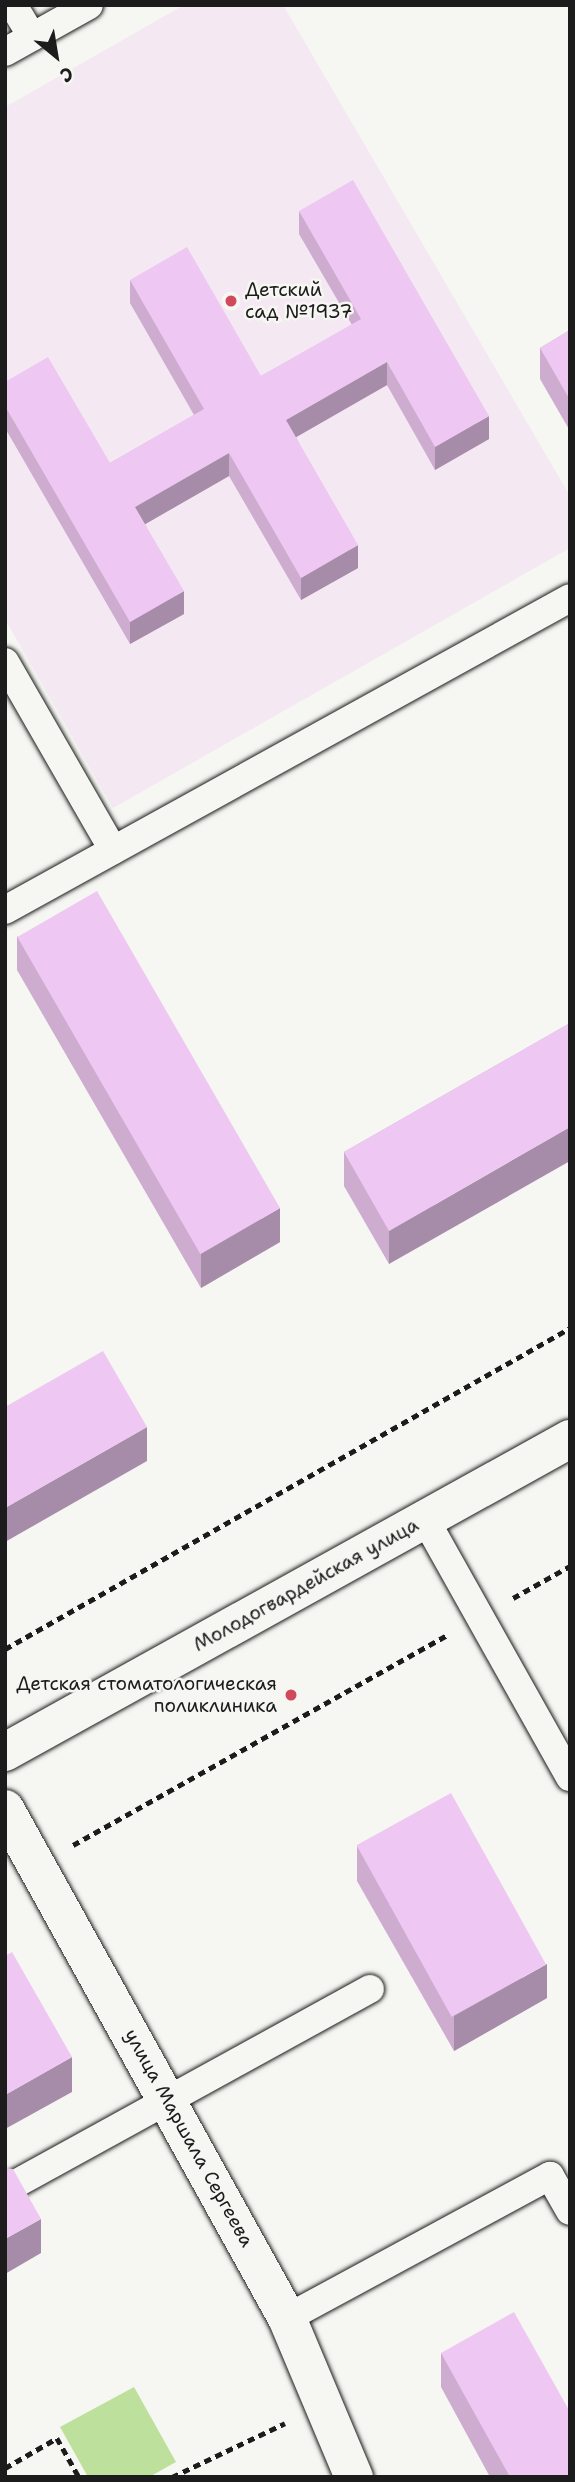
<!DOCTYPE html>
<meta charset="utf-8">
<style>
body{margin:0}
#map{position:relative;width:575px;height:2482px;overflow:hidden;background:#f6f6f2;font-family:"Shantell Sans",sans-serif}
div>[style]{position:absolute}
.built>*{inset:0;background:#f4e8f2}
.green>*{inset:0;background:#bde19c}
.path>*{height:4.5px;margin-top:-2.25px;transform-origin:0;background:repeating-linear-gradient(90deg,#1c1c1c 0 7px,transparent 0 12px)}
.roads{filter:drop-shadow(0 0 2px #1c1c1c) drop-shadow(0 0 2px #1c1c1c)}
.service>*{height:28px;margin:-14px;padding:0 14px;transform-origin:14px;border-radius:14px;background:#f6f6f2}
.minor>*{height:38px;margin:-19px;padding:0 19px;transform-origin:19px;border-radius:19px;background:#f6f6f2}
.tertiary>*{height:38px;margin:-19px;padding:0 19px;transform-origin:19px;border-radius:19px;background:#f6f6f2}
.wall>*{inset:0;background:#cdacd0}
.shaded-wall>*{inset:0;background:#a78ca9}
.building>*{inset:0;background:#eec8f2;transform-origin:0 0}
.dots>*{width:19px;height:19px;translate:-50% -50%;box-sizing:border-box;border:4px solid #f6f6f2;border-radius:50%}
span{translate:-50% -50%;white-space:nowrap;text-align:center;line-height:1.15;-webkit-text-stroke:5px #f6f6f2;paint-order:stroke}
.poi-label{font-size:19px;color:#1c1c1c}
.left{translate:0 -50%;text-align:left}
.right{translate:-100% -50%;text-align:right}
.street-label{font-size:19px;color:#1c1c1c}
.frame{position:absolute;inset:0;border:7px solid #1c1c1c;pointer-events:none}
.north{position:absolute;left:21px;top:21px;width:70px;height:70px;-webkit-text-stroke:5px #f6f6f2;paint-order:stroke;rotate:150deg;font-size:19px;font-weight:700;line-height:28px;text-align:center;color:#1c1c1c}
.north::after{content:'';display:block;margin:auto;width:24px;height:32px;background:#1c1c1c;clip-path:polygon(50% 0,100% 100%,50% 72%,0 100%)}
</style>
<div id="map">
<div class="built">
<div style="clip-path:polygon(184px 5px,283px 5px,570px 496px,570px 548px,113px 808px,5px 619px,5px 107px)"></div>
</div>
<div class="green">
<div style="clip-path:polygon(134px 2387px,176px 2462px,149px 2477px,88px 2477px,60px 2427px)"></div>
</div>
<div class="path">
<div style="left:513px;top:1598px;width:65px;rotate:-29.3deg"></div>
<div style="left:5px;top:1649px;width:650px;rotate:-29.6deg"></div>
<div style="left:73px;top:1845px;width:429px;rotate:-29.3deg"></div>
<div style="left:5px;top:2468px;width:60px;rotate:-30deg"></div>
<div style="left:57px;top:2438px;width:45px;rotate:60.6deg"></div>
<div style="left:172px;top:2477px;width:125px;rotate:-25.5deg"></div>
</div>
<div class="roads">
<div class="service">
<div style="left:13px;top:5px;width:37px;rotate:59deg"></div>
<div style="left:5px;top:52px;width:96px;rotate:-29.2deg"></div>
<div style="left:5px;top:662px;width:217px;rotate:60.1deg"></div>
<div style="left:5px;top:910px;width:645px;rotate:-28.91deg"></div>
<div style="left:425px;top:1519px;width:296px;rotate:60.7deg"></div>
<div style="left:8px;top:2188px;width:413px;rotate:-28.8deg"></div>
<div style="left:287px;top:2318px;width:299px;rotate:-28.4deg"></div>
<div style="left:550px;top:2176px;width:40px;rotate:60.3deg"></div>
</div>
<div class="minor">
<div style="left:5px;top:1809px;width:582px;rotate:61.01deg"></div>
<div style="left:287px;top:2318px;width:173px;rotate:67.2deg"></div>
</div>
<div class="tertiary">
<div style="left:5px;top:1752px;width:646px;rotate:-28.99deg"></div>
</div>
</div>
<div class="wall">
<div style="clip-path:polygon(299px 211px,489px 439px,435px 470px,387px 385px,296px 437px,358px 568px,301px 600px,229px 476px,145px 524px,184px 614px,130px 644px,5px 428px,5px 382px,110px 463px,194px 415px,130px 303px,130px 280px,261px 376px,352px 325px,299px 234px)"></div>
<div style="clip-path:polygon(570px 330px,570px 431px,540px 379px,540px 348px)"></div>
<div style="clip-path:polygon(17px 936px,280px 1242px,201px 1288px,17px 970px)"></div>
<div style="clip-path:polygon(570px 1023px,389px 1264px,344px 1186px,344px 1152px)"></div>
<div style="clip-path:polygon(357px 1846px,547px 1998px,454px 2051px,357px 1881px)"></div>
<div style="clip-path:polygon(441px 2353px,570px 2477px,490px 2477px,441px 2387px)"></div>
</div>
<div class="shaded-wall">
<div style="clip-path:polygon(387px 362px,387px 385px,286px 443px,286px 420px)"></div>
<div style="clip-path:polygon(489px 416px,489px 439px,435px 470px,435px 447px)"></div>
<div style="clip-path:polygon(229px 453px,229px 476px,135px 530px,135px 507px)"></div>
<div style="clip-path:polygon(358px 545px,358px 568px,301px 600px,301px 578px)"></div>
<div style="clip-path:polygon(184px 591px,184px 614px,130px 644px,130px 622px)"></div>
<div style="clip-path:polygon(570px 1127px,570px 1161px,389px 1264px,389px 1231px)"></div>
<div style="clip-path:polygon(280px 1208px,280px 1242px,201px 1288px,201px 1254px)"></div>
<div style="clip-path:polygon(147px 1427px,147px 1461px,5px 1542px,5px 1508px)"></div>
<div style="clip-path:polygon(547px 1964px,547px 1998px,454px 2051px,454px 2016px)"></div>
<div style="clip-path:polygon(72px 2057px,72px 2092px,5px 2129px,5px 2095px)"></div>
<div style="clip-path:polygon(41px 2219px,41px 2253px,5px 2274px,5px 2239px)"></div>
</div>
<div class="building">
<div style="clip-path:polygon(353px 180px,489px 416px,435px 447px,387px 362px,286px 420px,358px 545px,301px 578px,229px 453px,135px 507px,184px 591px,130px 622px,5px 406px,5px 382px,48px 357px,110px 463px,204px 409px,130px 280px,187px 247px,261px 376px,361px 319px,299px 211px)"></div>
<div style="clip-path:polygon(570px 330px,570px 400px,540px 348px)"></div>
<div style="left:97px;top:891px;width:366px;height:92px;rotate:60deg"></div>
<div style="clip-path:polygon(570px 1023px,570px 1127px,389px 1231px,344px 1152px)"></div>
<div style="clip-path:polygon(103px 1351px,147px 1427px,5px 1508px,5px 1407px)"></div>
<div style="left:451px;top:1793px;width:196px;height:108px;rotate:61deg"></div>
<div style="clip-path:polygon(12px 1952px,72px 2057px,5px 2095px,5px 1956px)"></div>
<div style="clip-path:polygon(5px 2168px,13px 2169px,41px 2219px,5px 2239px)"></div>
<div style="clip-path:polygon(514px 2312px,570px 2412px,570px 2477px,510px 2477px,441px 2353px)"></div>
</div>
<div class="dots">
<div style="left:231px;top:301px;background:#d1495b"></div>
<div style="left:291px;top:1695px;background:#d1495b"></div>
</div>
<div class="poi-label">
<span class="left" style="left:245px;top:301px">Детский<br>сад №1937</span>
<span class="right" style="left:277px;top:1695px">Детская стоматологическая<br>поликлиника</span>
</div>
<div class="street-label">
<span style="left:306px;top:1585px;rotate:-29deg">Молодогвардейская улица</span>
<span style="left:189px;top:2138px;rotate:61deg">улица Маршала Сергеева</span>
</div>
<div class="frame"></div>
<div class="north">С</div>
</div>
